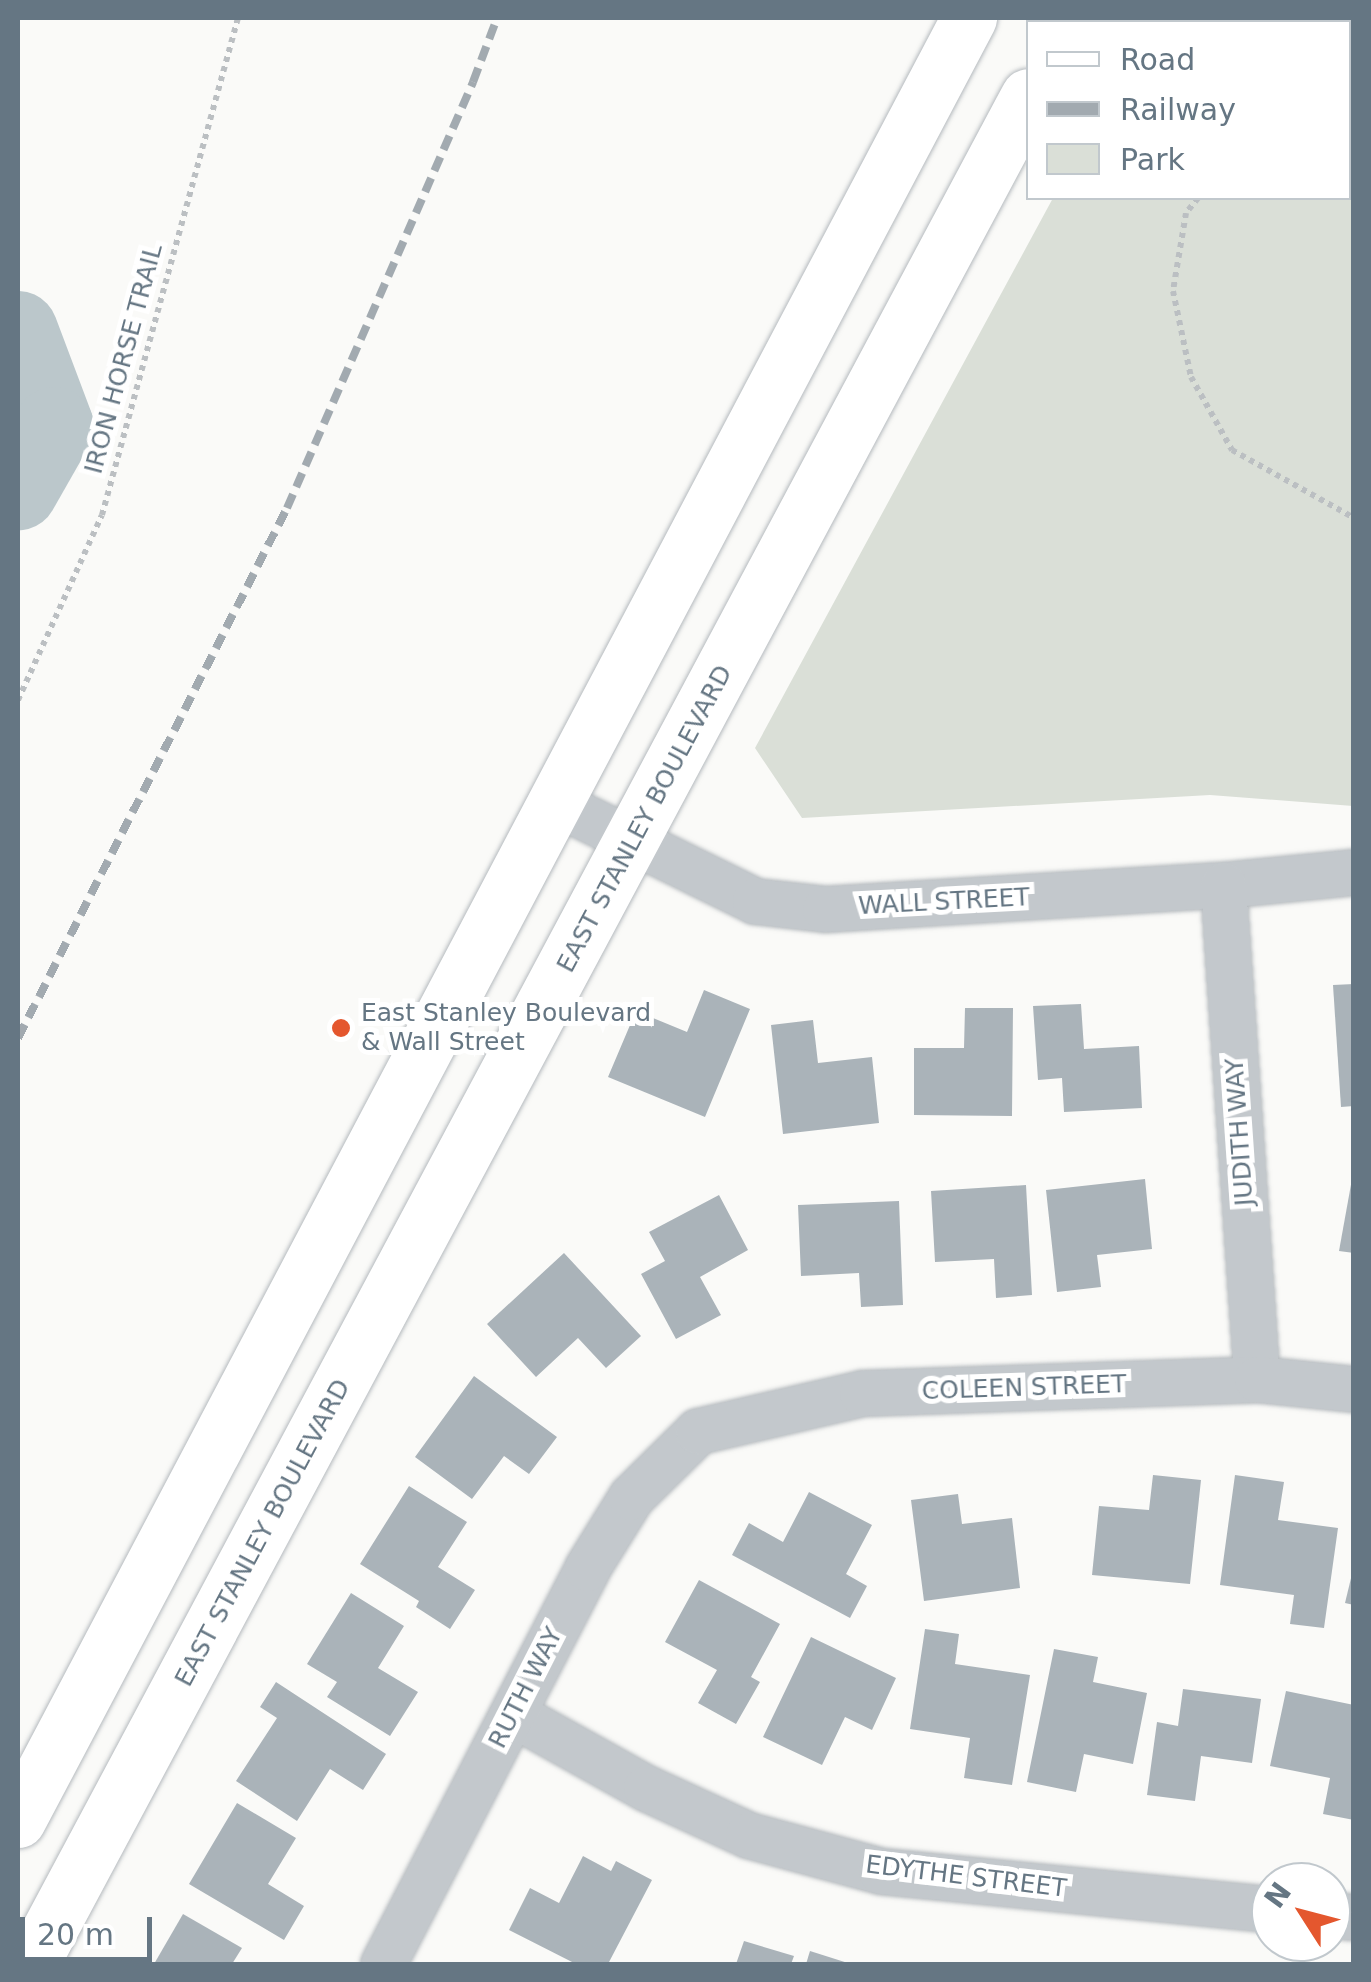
<!DOCTYPE html>
<style>
body{margin:0}
#map{position:relative;width:1371px;height:1982px;overflow:hidden;background:#fafaf8;font-family:"DejaVu Sans",sans-serif}
div>[style]{position:absolute}
.green>*{inset:0;background:#dadfd7}
.river>*{height:80px;margin:-40px;padding:0 40px;transform-origin:40px;border-radius:40px;background:#bbc7cb}
.building>*{inset:0;background:#aab3b9}
.path>*{height:6px;margin-top:-3px;transform-origin:0;background:repeating-linear-gradient(90deg,#bbbfc2 0 5px,transparent 0 10px)}
.roads{filter:drop-shadow(0 0 2px #b5babe) drop-shadow(0 0 2px #b5babe)}
.minor>*{height:45px;margin:-22.5px;padding:0 22.5px;transform-origin:22.5px;border-radius:22.5px;background:#c3c8cc}
.major>*{height:55px;margin:-27.5px;padding:0 27.5px;transform-origin:27.5px;border-radius:27.5px;background:#fff}
.rail>*{height:8px;margin-top:-4px;transform-origin:0;background:repeating-linear-gradient(90deg,#a2aab0 0 15px,transparent 0 23px)}
.dots>*{width:28px;height:28px;translate:-50% -50%;box-sizing:border-box;border:5px solid #fff;border-radius:50%}
span{translate:-50% -50%;white-space:nowrap;text-align:center;line-height:1.15;-webkit-text-stroke:10px #fff;paint-order:stroke}
.street-label{font-size:25px;color:#657683}
.poi-label{font-size:25px;color:#657683}
.left{translate:0 -50%;text-align:left}
.frame{position:absolute;inset:0;border:20px solid #657683;pointer-events:none}
.legend{position:absolute;left:1026px;top:20px;width:325px;height:180px;box-sizing:border-box;background:#fff;border:2px solid #c1c8cd;margin:0;padding:12px 18px;list-style:none;font-size:30px;color:#657683}
.legend li{display:flex;align-items:center;gap:20px;height:50px}
.legend b{width:50px;border:2px solid #c1c8cd}
.north{position:absolute;left:1251px;top:1862px;width:100px;height:100px;box-sizing:border-box;background:#fff;border:2px solid #c1c8cd;border-radius:50%;rotate:306deg;font-size:28px;font-weight:700;line-height:40px;text-align:center;color:#657683}
.north::after{content:'';display:block;margin:auto;width:35px;height:45px;background:#e4572e;clip-path:polygon(50% 0,100% 100%,50% 72%,0 100%)}
.scale{position:absolute;left:20px;top:1917px;width:132px;height:45px;box-sizing:border-box;border:5px solid #657683;border-top:0;padding-left:12px;font-size:30px;line-height:35px;white-space:nowrap;color:#657683;-webkit-text-stroke:8px #fff;paint-order:stroke}
</style>
<div id="map">
<div class="green">
<div style="clip-path:polygon(1151px 18px,1353px 18px,1353px 806px,1210px 795px,802px 818px,755px 748px,1053px 198px,1348px 198px,1348px 22px,1148px 22px)"></div>
</div>
<div class="river">
<div style="left:18px;top:331px;width:103px;rotate:69.4deg"></div>
<div style="left:54px;top:427px;width:73px;rotate:119.7deg"></div>
</div>
<div class="building">
<div style="clip-path:polygon(1354px 984px,1354px 1106px,1341px 1107px,1333px 985px)"></div>
<div style="clip-path:polygon(704px 990px,750px 1009px,705px 1117px,608px 1077px,636px 1011px,687px 1032px)"></div>
<div style="clip-path:polygon(1081px 1004px,1084px 1049px,1139px 1046px,1142px 1108px,1064px 1112px,1062px 1078px,1038px 1080px,1033px 1006px)"></div>
<div style="clip-path:polygon(965px 1008px,1013px 1008px,1012px 1116px,914px 1115px,914px 1048px,964px 1048px)"></div>
<div style="clip-path:polygon(813px 1020px,818px 1063px,872px 1057px,879px 1123px,783px 1134px,771px 1025px)"></div>
<div style="clip-path:polygon(1145px 1179px,1152px 1249px,1097px 1255px,1101px 1287px,1057px 1292px,1046px 1190px)"></div>
<div style="clip-path:polygon(1352px 1179px,1354px 1179px,1354px 1253px,1339px 1251px)"></div>
<div style="clip-path:polygon(1026px 1185px,1032px 1295px,996px 1298px,994px 1259px,935px 1262px,931px 1191px)"></div>
<div style="clip-path:polygon(719px 1195px,748px 1250px,700px 1277px,721px 1315px,676px 1339px,641px 1274px,665px 1261px,649px 1232px)"></div>
<div style="clip-path:polygon(899px 1201px,903px 1305px,861px 1307px,859px 1273px,801px 1276px,798px 1205px)"></div>
<div style="clip-path:polygon(564px 1253px,641px 1336px,606px 1368px,578px 1338px,536px 1377px,487px 1324px)"></div>
<div style="clip-path:polygon(474px 1376px,557px 1437px,529px 1474px,504px 1456px,472px 1499px,415px 1457px)"></div>
<div style="clip-path:polygon(1153px 1475px,1201px 1480px,1190px 1584px,1092px 1575px,1099px 1506px,1149px 1510px)"></div>
<div style="clip-path:polygon(1235px 1475px,1284px 1482px,1278px 1520px,1338px 1528px,1324px 1628px,1290px 1624px,1294px 1595px,1220px 1585px)"></div>
<div style="clip-path:polygon(409px 1486px,467px 1522px,438px 1567px,475px 1590px,450px 1629px,416px 1607px,419px 1601px,360px 1564px)"></div>
<div style="clip-path:polygon(809px 1492px,872px 1525px,846px 1574px,867px 1586px,850px 1618px,732px 1555px,749px 1523px,783px 1542px)"></div>
<div style="clip-path:polygon(958px 1494px,962px 1524px,1012px 1518px,1020px 1588px,924px 1601px,911px 1500px)"></div>
<div style="clip-path:polygon(1352px 1574px,1354px 1574px,1354px 1605px,1345px 1603px)"></div>
<div style="clip-path:polygon(699px 1580px,780px 1624px,751px 1677px,760px 1682px,736px 1724px,698px 1703px,717px 1670px,665px 1642px)"></div>
<div style="clip-path:polygon(351px 1593px,404px 1626px,378px 1668px,418px 1692px,390px 1736px,327px 1697px,337px 1682px,307px 1664px)"></div>
<div style="clip-path:polygon(925px 1629px,959px 1634px,955px 1664px,1030px 1675px,1012px 1785px,964px 1778px,970px 1738px,910px 1729px)"></div>
<div style="clip-path:polygon(811px 1637px,896px 1678px,872px 1730px,845px 1717px,822px 1765px,763px 1737px)"></div>
<div style="clip-path:polygon(1054px 1649px,1098px 1657px,1093px 1682px,1147px 1693px,1133px 1764px,1084px 1754px,1076px 1792px,1027px 1782px)"></div>
<div style="clip-path:polygon(276px 1682px,386px 1754px,363px 1790px,330px 1769px,297px 1821px,236px 1781px,277px 1718px,260px 1707px)"></div>
<div style="clip-path:polygon(1183px 1689px,1261px 1699px,1252px 1763px,1201px 1756px,1195px 1801px,1147px 1795px,1157px 1722px,1178px 1726px)"></div>
<div style="clip-path:polygon(1286px 1691px,1354px 1705px,1354px 1820px,1323px 1814px,1330px 1778px,1270px 1766px)"></div>
<div style="clip-path:polygon(237px 1803px,296px 1838px,268px 1884px,304px 1906px,284px 1940px,189px 1884px)"></div>
<div style="clip-path:polygon(583px 1856px,611px 1871px,616px 1861px,652px 1880px,608px 1964px,576px 1964px,509px 1930px,530px 1888px,559px 1903px)"></div>
<div style="clip-path:polygon(183px 1914px,242px 1948px,232px 1964px,154px 1964px)"></div>
<div style="clip-path:polygon(744px 1941px,794px 1956px,791px 1964px,736px 1964px)"></div>
<div style="clip-path:polygon(810px 1951px,851px 1964px,806px 1964px)"></div>
</div>
<div class="path">
<div style="left:1348px;top:52px;width:6px;rotate:-18deg"></div>
<div style="left:1198px;top:198px;width:19px;rotate:129deg"></div>
<div style="left:1186px;top:213px;width:79px;rotate:99.5deg"></div>
<div style="left:1173px;top:291px;width:88px;rotate:78.2deg"></div>
<div style="left:1191px;top:377px;width:84px;rotate:60.7deg"></div>
<div style="left:1232px;top:450px;width:140px;rotate:29.1deg"></div>
<div style="left:18px;top:700px;width:203px;rotate:-65.6deg"></div>
<div style="left:102px;top:515px;width:515px;rotate:-74.7deg"></div>
</div>
<div class="roads">
<div class="minor">
<div style="left:558px;top:804px;width:220px;rotate:26.2deg"></div>
<div style="left:755px;top:901px;width:70px;rotate:6.5deg"></div>
<div style="left:825px;top:909px;width:399px;rotate:-3.5deg"></div>
<div style="left:1223px;top:885px;width:132px;rotate:-5.7deg"></div>
<div style="left:1223px;top:885px;width:495px;rotate:86.1deg"></div>
<div style="left:513px;top:1714px;width:152px;rotate:29.1deg"></div>
<div style="left:646px;top:1788px;width:112px;rotate:24.7deg"></div>
<div style="left:748px;top:1835px;width:138px;rotate:15.1deg"></div>
<div style="left:881px;top:1871px;width:392px;rotate:5.6deg"></div>
<div style="left:1331px;top:1915px;width:23px;rotate:5deg"></div>
<div style="left:383px;top:1964px;width:445px;rotate:-62.7deg"></div>
<div style="left:587px;top:1568px;width:84px;rotate:-58.2deg"></div>
<div style="left:631px;top:1497px;width:94px;rotate:-44.6deg"></div>
<div style="left:698px;top:1431px;width:168px;rotate:-13deg"></div>
<div style="left:862px;top:1393px;width:395px;rotate:-2deg"></div>
<div style="left:1257px;top:1379px;width:98px;rotate:5.9deg"></div>
</div>
<div class="major">
<div style="left:1067px;top:22px;width:5px;rotate:-53deg"></div>
<div style="left:18px;top:1820px;width:2038px;rotate:-62.18deg"></div>
<div style="left:31px;top:1964px;width:2117px;rotate:-61.91deg"></div>
</div>
</div>
<div class="rail">
<div style="left:18px;top:1038px;width:594px;rotate:-63.09deg"></div>
<div style="left:287px;top:508px;width:465px;rotate:-66.4deg"></div>
<div style="left:473px;top:82px;width:68px;rotate:-69.4deg"></div>
</div>
<div class="dots">
<div style="left:341px;top:1028px;background:#e4572e"></div>
</div>
<div class="street-label">
<span style="left:124px;top:359px;rotate:-75deg">IRON HORSE TRAIL</span>
<span style="left:645px;top:819px;rotate:-62deg">EAST STANLEY BOULEVARD</span>
<span style="left:944px;top:902px;rotate:-3deg">WALL STREET</span>
<span style="left:1240px;top:1132px;rotate:-94deg">JUDITH WAY</span>
<span style="left:1024px;top:1388px;rotate:-2deg">COLEEN STREET</span>
<span style="left:263px;top:1533px;rotate:-62deg">EAST STANLEY BOULEVARD</span>
<span style="left:526px;top:1688px;rotate:-63deg">RUTH WAY</span>
<span style="left:966px;top:1877px;rotate:7deg">EDYTHE STREET</span>
</div>
<div class="poi-label">
<span class="left" style="left:361px;top:1028px">East Stanley Boulevard<br>&amp; Wall Street</span>
</div>
<div class="frame"></div>
<ul class="legend">
<li><b style="height:12px;background:#fff"></b>Road</li>
<li><b style="height:12px;background:#a2aab0"></b>Railway</li>
<li><b style="height:28px;background:#dadfd7"></b>Park</li>
</ul>
<div class="north">N</div>
<div class="scale">20 m</div>
</div>
